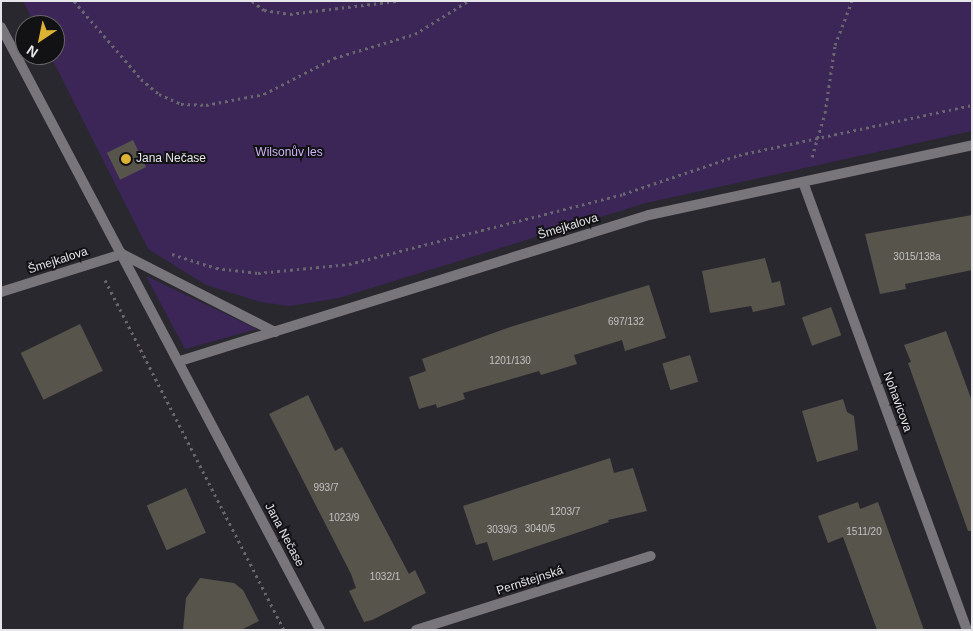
<!DOCTYPE html>
<meta charset="utf-8">
<style>
body{margin:0}
#map{position:relative;width:973px;height:631px;overflow:hidden;background:#2a282f;font-family:Arial,sans-serif}
div>[style]{position:absolute}
.green>*{inset:0;background:#3b2657}
.building>*{inset:0;background:#57544c;transform-origin:0 0}
.path>*{height:3px;margin-top:-1.5px;transform-origin:0;background:repeating-linear-gradient(90deg,#69676d 0 2.5px,transparent 0 6.5px)}
.minor>*{height:10px;margin:-5px;padding:0 5px;transform-origin:5px;border-radius:5px;background:#78767a}
.dots>*{width:14px;height:14px;translate:-50% -50%;box-sizing:border-box;border:2px solid #121114;border-radius:50%}
span{translate:-50% -50%;white-space:nowrap;text-align:center;line-height:1.15;-webkit-text-stroke:4px #121114;paint-order:stroke}
.number-label{font-size:10px;color:#c2c1c2}
.number-label span{-webkit-text-stroke-width:0}
.park-label{font-size:12px;color:#cdb3f7}
.poi-label{font-size:12px;color:#e6e5e9}
.left{translate:0 -50%;text-align:left}
.street-label{font-size:12px;color:#e6e5e9}
.frame{position:absolute;inset:0;border:2px solid #e6e5e9;pointer-events:none}
.north{position:absolute;left:15px;top:15px;width:50px;height:50px;box-sizing:border-box;background:#121114;border:1px solid #676669;border-radius:50%;rotate:214deg;font-size:14px;font-weight:700;line-height:20px;text-align:center;color:#e6e5e9}
.north::after{content:'';display:block;margin:auto;width:18px;height:22px;background:#dbb233;clip-path:polygon(50% 0,100% 100%,50% 72%,0 100%)}
</style>
<div id="map">
<div class="green">
<div style="clip-path:polygon(23px 1px,972px 1px,972px 131px,646px 203px,339px 298px,289px 306px,261px 302px,206px 285px,148px 249px,50px 55px,55px 55px,55px 25px,35px 25px)"></div>
<div style="clip-path:polygon(146px 276px,257px 329px,185px 349px)"></div>
</div>
<div class="building">
<div style="left:133px;top:140px;width:30px;height:29px;rotate:64deg"></div>
<div style="clip-path:polygon(972px 215px,972px 270px,905px 284px,906px 289px,880px 294px,865px 234px)"></div>
<div style="clip-path:polygon(765px 258px,772px 283px,780px 281px,785px 305px,753px 312px,751px 306px,710px 313px,702px 271px)"></div>
<div style="clip-path:polygon(649px 285px,666px 338px,625px 351px,622px 340px,574px 355px,577px 364px,541px 375px,539px 371px,463px 393px,465px 399px,437px 408px,436px 404px,419px 409px,409px 377px,426px 371px,422px 359px,510px 327px)"></div>
<div style="left:831px;top:307px;width:30px;height:31px;rotate:70deg"></div>
<div style="left:80px;top:324px;width:52px;height:66px;rotate:64deg"></div>
<div style="clip-path:polygon(946px 331px,972px 401px,972px 531px,968px 531px,908px 363px,911px 362px,904px 345px)"></div>
<div style="left:690px;top:355px;width:28px;height:29px;rotate:73deg"></div>
<div style="clip-path:polygon(308px 395px,335px 451px,342px 447px,409px 574px,415px 570px,426px 593px,372px 620px,364px 622px,349px 591px,356px 588px,351px 574px,269px 414px)"></div>
<div style="clip-path:polygon(843px 399px,847px 412px,854px 416px,858px 450px,817px 462px,802px 411px)"></div>
<div style="clip-path:polygon(610px 458px,614px 473px,633px 468px,647px 511px,608px 520px,609px 522px,493px 561px,487px 542px,476px 545px,463px 506px)"></div>
<div style="left:186px;top:488px;width:49px;height:43px;rotate:66deg"></div>
<div style="clip-path:polygon(858px 502px,860px 509px,878px 502px,924px 630px,877px 630px,843px 537px,828px 543px,818px 516px)"></div>
<div style="clip-path:polygon(200px 578px,234px 583px,243px 590px,259px 621px,241px 630px,183px 630px,186px 598px)"></div>
</div>
<div class="path">
<div style="left:74px;top:1px;width:103px;rotate:49.3deg"></div>
<div style="left:141px;top:79px;width:23px;rotate:40deg"></div>
<div style="left:159px;top:94px;width:24px;rotate:24deg"></div>
<div style="left:181px;top:104px;width:25px;rotate:2deg"></div>
<div style="left:206px;top:105px;width:59px;rotate:-10.7deg"></div>
<div style="left:264px;top:94px;width:79px;rotate:-27.2deg"></div>
<div style="left:334px;top:58px;width:84px;rotate:-16.5deg"></div>
<div style="left:415px;top:34px;width:62px;rotate:-31.9deg"></div>
<div style="left:252px;top:1px;width:15px;rotate:37deg"></div>
<div style="left:264px;top:10px;width:26px;rotate:9deg"></div>
<div style="left:290px;top:14px;width:107px;rotate:-7deg"></div>
<div style="left:812px;top:157px;width:46px;rotate:-73.5deg"></div>
<div style="left:825px;top:113px;width:69px;rotate:-81.6deg"></div>
<div style="left:835px;top:45px;width:47px;rotate:-68.9deg"></div>
<div style="left:172px;top:254px;width:46px;rotate:17.7deg"></div>
<div style="left:216px;top:268px;width:42px;rotate:6.8deg"></div>
<div style="left:258px;top:273px;width:91px;rotate:-5.6deg"></div>
<div style="left:349px;top:264px;width:283px;rotate:-14.3deg"></div>
<div style="left:623px;top:194px;width:122px;rotate:-18.6deg"></div>
<div style="left:739px;top:155px;width:238px;rotate:-12.1deg"></div>
<div style="left:105px;top:280px;width:393px;rotate:62.9deg"></div>
</div>
<div class="minor">
<div style="left:1px;top:27px;width:682px;rotate:62.12deg"></div>
<div style="left:803px;top:182px;width:477px;rotate:69.9deg"></div>
<div style="left:122px;top:254px;width:172px;rotate:27deg"></div>
<div style="left:1px;top:292px;width:127px;rotate:-17.4deg"></div>
<div style="left:180px;top:361px;width:491px;rotate:-17.3deg"></div>
<div style="left:649px;top:215px;width:330px;rotate:-12.2deg"></div>
<div style="left:416px;top:630px;width:246px;rotate:-17.5deg"></div>
</div>
<div class="dots">
<div style="left:126px;top:159px;background:#dbb233"></div>
</div>
<div class="number-label">
<span style="left:917px;top:257px">3015/138a</span>
<span style="left:626px;top:322px">697/132</span>
<span style="left:510px;top:361px">1201/130</span>
<span style="left:326px;top:488px">993/7</span>
<span style="left:565px;top:512px">1203/7</span>
<span style="left:344px;top:518px">1023/9</span>
<span style="left:540px;top:529px">3040/5</span>
<span style="left:502px;top:530px">3039/3</span>
<span style="left:864px;top:532px">1511/20</span>
<span style="left:385px;top:577px">1032/1</span>
</div>
<div class="park-label">
<span style="left:289px;top:153px">Wilsonův les</span>
</div>
<div class="poi-label">
<span class="left" style="left:136px;top:159px">Jana Nečase</span>
</div>
<div class="street-label">
<span style="left:568px;top:227px;rotate:-17deg">Šmejkalova</span>
<span style="left:58px;top:261px;rotate:-18deg">Šmejkalova</span>
<span style="left:897px;top:402px;rotate:70deg">Nohavicova</span>
<span style="left:284px;top:535px;rotate:62deg">Jana Nečase</span>
<span style="left:530px;top:581px;rotate:-18deg">Pernštejnská</span>
</div>
<div class="frame"></div>
<div class="north">N</div>
</div>
